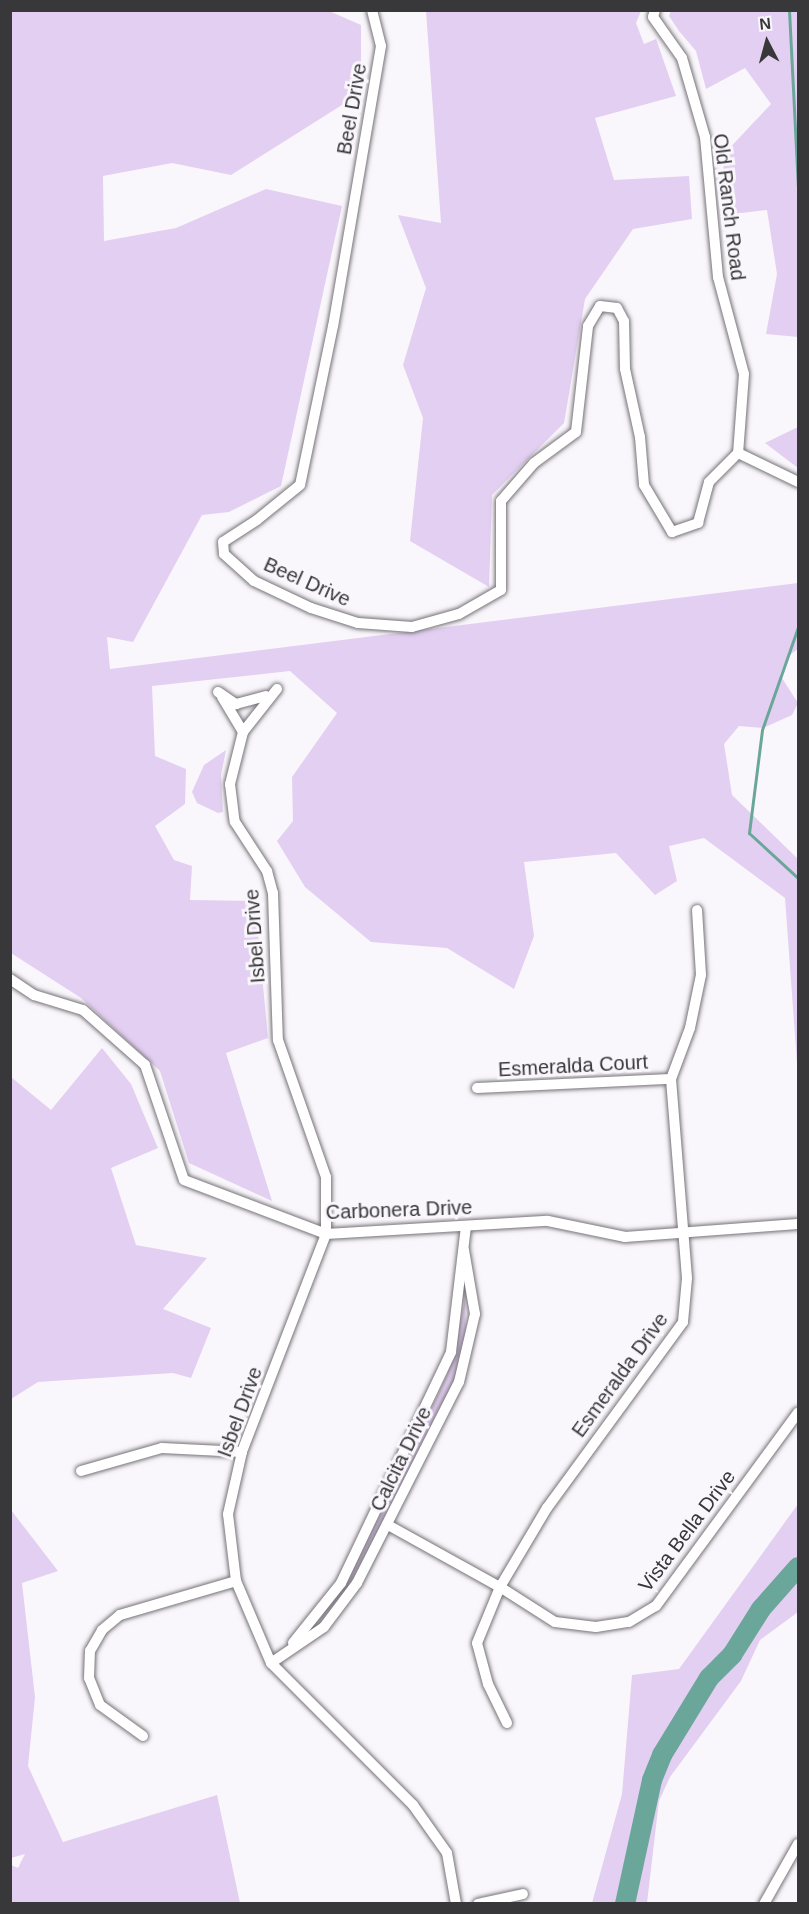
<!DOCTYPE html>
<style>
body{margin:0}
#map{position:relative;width:809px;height:1914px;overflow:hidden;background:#faf7fc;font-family:Helvetica,sans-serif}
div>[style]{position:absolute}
.green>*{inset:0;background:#e3cff1}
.stream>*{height:3px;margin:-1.5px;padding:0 1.5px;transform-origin:1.5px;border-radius:1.5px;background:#6aa699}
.river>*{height:20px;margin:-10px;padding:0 10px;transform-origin:10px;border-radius:10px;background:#6aa699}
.roads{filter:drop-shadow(0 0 2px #767378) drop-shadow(0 0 2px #767378)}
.minor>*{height:10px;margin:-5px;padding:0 5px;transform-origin:5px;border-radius:5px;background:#fff}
span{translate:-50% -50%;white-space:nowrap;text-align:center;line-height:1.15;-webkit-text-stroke:6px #faf7fc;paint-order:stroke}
.street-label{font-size:20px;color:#383739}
.frame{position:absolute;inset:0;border:12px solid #383739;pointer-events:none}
.north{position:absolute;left:737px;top:12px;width:60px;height:60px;-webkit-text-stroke:4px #faf7fc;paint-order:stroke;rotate:354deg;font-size:16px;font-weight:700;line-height:24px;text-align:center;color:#383739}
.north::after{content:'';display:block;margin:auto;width:21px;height:27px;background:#383739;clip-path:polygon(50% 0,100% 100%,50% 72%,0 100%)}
</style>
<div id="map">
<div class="green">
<div style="clip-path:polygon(671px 10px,798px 11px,798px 337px,766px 334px,777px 274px,767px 210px,725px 215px,723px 155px,771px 104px,745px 68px,706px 89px,696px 51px,679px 31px,669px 16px)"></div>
<div style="clip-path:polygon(11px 11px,329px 11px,361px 25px,361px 93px,231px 175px,172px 163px,103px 176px,104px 241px,176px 228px,266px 189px,342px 206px,281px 486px,229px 512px,202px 515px,133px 642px,107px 637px,110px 669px,798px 583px,798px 649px,787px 657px,780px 675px,798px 703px,792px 715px,763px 728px,739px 726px,724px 744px,732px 795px,798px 859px,798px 1077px,785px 898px,704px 838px,669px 846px,677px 881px,655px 895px,616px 853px,524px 862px,534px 936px,514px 989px,447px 948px,371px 942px,305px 887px,277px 841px,293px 821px,292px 777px,337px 713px,290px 671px,152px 686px,155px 756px,186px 769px,185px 804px,155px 826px,174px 860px,192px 866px,190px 900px,255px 901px,268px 1038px,226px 1053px,272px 1201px,189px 1163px,160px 1071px,81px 998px,11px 953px)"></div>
<div style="clip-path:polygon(426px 11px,641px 11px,636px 23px,644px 44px,656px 39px,676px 96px,595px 118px,614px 180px,689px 176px,692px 219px,633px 229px,585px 299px,564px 423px,492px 495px,489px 587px,410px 541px,423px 418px,403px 365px,426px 288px,398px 215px,441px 223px)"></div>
<div style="clip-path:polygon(798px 427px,798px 468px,765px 443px)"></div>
<div style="clip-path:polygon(226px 750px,221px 775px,223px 812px,218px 813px,197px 803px,192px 792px,204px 765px)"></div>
<div style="clip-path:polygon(102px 1048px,131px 1084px,158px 1148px,111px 1168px,136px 1245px,207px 1258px,163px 1309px,211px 1328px,191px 1378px,173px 1373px,38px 1382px,11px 1399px,11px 1077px,51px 1110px)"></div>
<div style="clip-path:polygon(465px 1300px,466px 1332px,456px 1380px,353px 1579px,319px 1622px,395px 1487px,447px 1375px)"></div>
<div style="clip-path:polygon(798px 1504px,798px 1612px,760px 1640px,741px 1681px,670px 1777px,659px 1801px,647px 1903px,592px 1903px,622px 1794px,632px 1675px,679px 1669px)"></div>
<div style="clip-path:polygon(11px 1510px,58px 1571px,22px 1583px,35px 1697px,28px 1766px,63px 1842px,217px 1795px,240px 1903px,11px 1903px,11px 1865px,18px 1868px,25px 1854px,11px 1858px)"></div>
</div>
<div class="stream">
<div style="left:789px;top:10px;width:178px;rotate:87.1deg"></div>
<div style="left:798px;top:627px;width:109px;rotate:109.3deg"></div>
<div style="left:762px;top:730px;width:104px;rotate:97.2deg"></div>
<div style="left:749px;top:833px;width:67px;rotate:42.6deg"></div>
</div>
<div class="river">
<div style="left:625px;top:1904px;width:127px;rotate:-77.7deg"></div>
<div style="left:652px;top:1780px;width:27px;rotate:-68deg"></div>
<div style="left:662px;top:1755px;width:90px;rotate:-58.6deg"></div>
<div style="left:709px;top:1678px;width:33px;rotate:-45deg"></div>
<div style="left:732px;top:1655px;width:54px;rotate:-57.8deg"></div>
<div style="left:761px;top:1609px;width:56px;rotate:-48.6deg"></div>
</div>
<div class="roads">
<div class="minor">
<div style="left:372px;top:10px;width:37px;rotate:76deg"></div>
<div style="left:381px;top:46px;width:284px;rotate:99.7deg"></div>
<div style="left:333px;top:326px;width:162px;rotate:101.7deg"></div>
<div style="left:300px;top:485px;width:55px;rotate:140.9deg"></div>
<div style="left:257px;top:520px;width:40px;rotate:147.1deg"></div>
<div style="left:223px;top:542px;width:12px;rotate:85deg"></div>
<div style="left:224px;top:554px;width:40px;rotate:42deg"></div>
<div style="left:254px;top:581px;width:63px;rotate:25.3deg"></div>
<div style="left:311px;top:608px;width:49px;rotate:17.7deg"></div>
<div style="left:358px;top:623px;width:54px;rotate:4.2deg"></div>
<div style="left:412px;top:627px;width:49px;rotate:-15.5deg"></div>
<div style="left:459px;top:614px;width:48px;rotate:-29.7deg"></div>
<div style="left:501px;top:590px;width:89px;rotate:-90deg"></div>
<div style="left:501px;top:501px;width:50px;rotate:-49deg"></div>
<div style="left:534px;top:463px;width:52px;rotate:-36.4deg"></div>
<div style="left:576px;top:432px;width:107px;rotate:-83.5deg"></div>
<div style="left:588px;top:326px;width:23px;rotate:-59deg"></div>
<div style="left:600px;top:306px;width:17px;rotate:7deg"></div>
<div style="left:617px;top:308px;width:15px;rotate:62deg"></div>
<div style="left:624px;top:321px;width:48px;rotate:88.8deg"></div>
<div style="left:625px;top:369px;width:70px;rotate:77.6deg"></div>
<div style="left:640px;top:437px;width:48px;rotate:85.2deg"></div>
<div style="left:644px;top:485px;width:55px;rotate:59.2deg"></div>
<div style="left:672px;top:532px;width:28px;rotate:-19deg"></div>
<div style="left:698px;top:523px;width:42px;rotate:-75deg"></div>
<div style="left:709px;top:482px;width:41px;rotate:-45deg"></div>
<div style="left:655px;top:10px;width:7px;rotate:106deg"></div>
<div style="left:653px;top:17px;width:50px;rotate:54.7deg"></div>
<div style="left:682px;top:58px;width:82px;rotate:73.8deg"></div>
<div style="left:705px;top:137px;width:141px;rotate:84.7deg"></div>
<div style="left:718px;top:277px;width:100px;rotate:75deg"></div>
<div style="left:744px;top:374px;width:79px;rotate:94.3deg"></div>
<div style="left:738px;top:453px;width:67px;rotate:25.8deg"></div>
<div style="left:277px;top:689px;width:55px;rotate:128.3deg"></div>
<div style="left:243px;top:732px;width:54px;rotate:104deg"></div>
<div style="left:230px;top:784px;width:38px;rotate:83deg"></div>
<div style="left:235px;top:822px;width:59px;rotate:56.9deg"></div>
<div style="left:267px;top:871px;width:23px;rotate:75deg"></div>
<div style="left:273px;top:893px;width:147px;rotate:88.1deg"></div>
<div style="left:278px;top:1040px;width:145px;rotate:70.7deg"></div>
<div style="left:326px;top:1177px;width:57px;rotate:90deg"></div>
<div style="left:326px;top:1234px;width:234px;rotate:111.1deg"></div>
<div style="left:242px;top:1452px;width:64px;rotate:102.7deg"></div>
<div style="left:228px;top:1514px;width:67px;rotate:83.2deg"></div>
<div style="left:236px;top:1581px;width:89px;rotate:66.9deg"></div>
<div style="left:271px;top:1663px;width:201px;rotate:45deg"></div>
<div style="left:413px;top:1805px;width:59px;rotate:54.7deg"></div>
<div style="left:447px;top:1853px;width:52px;rotate:80deg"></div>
<div style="left:218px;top:692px;width:22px;rotate:34deg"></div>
<div style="left:236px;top:704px;width:31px;rotate:-15deg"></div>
<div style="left:222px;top:697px;width:41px;rotate:59deg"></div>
<div style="left:10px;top:979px;width:29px;rotate:34deg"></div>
<div style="left:34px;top:995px;width:51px;rotate:17deg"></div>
<div style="left:83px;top:1010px;width:83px;rotate:41.6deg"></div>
<div style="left:145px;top:1065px;width:121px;rotate:71.3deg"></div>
<div style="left:184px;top:1180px;width:152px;rotate:20.8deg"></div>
<div style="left:326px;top:1234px;width:222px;rotate:-3.4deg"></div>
<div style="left:548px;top:1221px;width:79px;rotate:11.7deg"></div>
<div style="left:625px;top:1237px;width:173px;rotate:-4.3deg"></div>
<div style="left:477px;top:1088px;width:194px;rotate:-2.7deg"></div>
<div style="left:81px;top:1471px;width:84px;rotate:-15.9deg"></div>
<div style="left:162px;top:1448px;width:80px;rotate:2.9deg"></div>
<div style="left:388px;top:1525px;width:128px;rotate:29deg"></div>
<div style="left:500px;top:1587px;width:65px;rotate:32.5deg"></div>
<div style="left:555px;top:1622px;width:41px;rotate:7deg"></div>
<div style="left:596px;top:1627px;width:33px;rotate:-9deg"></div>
<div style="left:629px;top:1622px;width:31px;rotate:-31deg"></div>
<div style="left:656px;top:1606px;width:240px;rotate:-53.7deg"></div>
<div style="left:293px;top:1643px;width:77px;rotate:-51.3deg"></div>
<div style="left:341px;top:1583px;width:256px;rotate:-64.5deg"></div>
<div style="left:451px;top:1352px;width:127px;rotate:-83.2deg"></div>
<div style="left:271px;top:1663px;width:64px;rotate:-34.2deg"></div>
<div style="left:324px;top:1627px;width:55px;rotate:-53.1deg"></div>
<div style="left:357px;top:1583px;width:225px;rotate:-63.1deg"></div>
<div style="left:459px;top:1382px;width:70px;rotate:-76.8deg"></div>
<div style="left:475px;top:1314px;width:65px;rotate:-99.8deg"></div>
<div style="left:507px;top:1723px;width:43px;rotate:-116deg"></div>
<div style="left:488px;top:1684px;width:42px;rotate:-105deg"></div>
<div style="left:477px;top:1643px;width:61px;rotate:-67.7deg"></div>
<div style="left:500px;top:1587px;width:92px;rotate:-59.3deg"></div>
<div style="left:547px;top:1508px;width:230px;rotate:-53.8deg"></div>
<div style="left:683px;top:1322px;width:44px;rotate:-84.8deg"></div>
<div style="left:687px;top:1278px;width:200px;rotate:-94.6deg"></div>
<div style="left:671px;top:1079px;width:54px;rotate:-69.6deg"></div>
<div style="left:690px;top:1028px;width:54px;rotate:-78.3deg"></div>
<div style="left:701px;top:975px;width:65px;rotate:-93.5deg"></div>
<div style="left:143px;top:1736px;width:53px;rotate:-144.2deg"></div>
<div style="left:100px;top:1705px;width:29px;rotate:-112deg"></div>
<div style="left:89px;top:1678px;width:27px;rotate:-88deg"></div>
<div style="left:90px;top:1651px;width:24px;rotate:-60deg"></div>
<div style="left:102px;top:1630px;width:23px;rotate:-40deg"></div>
<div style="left:120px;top:1615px;width:121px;rotate:-16.3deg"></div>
<div style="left:478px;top:1904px;width:46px;rotate:-12.5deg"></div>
<div style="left:764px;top:1904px;width:69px;rotate:-60.5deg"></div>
</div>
</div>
<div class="street-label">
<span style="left:352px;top:109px;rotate:-80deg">Beel Drive</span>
<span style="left:729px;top:207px;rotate:83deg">Old Ranch Road</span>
<span style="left:307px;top:582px;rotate:24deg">Beel Drive</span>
<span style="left:255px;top:936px;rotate:-94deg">Isbel Drive</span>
<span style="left:573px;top:1066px;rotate:-3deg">Esmeralda Court</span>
<span style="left:399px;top:1210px;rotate:-2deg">Carbonera Drive</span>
<span style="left:620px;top:1375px;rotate:-54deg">Esmeralda Drive</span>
<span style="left:240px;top:1412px;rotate:-70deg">Isbel Drive</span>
<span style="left:401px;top:1459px;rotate:-64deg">Calcita Drive</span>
<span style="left:687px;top:1531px;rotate:-53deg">Vista Bella Drive</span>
</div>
<div class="frame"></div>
<div class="north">N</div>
</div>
